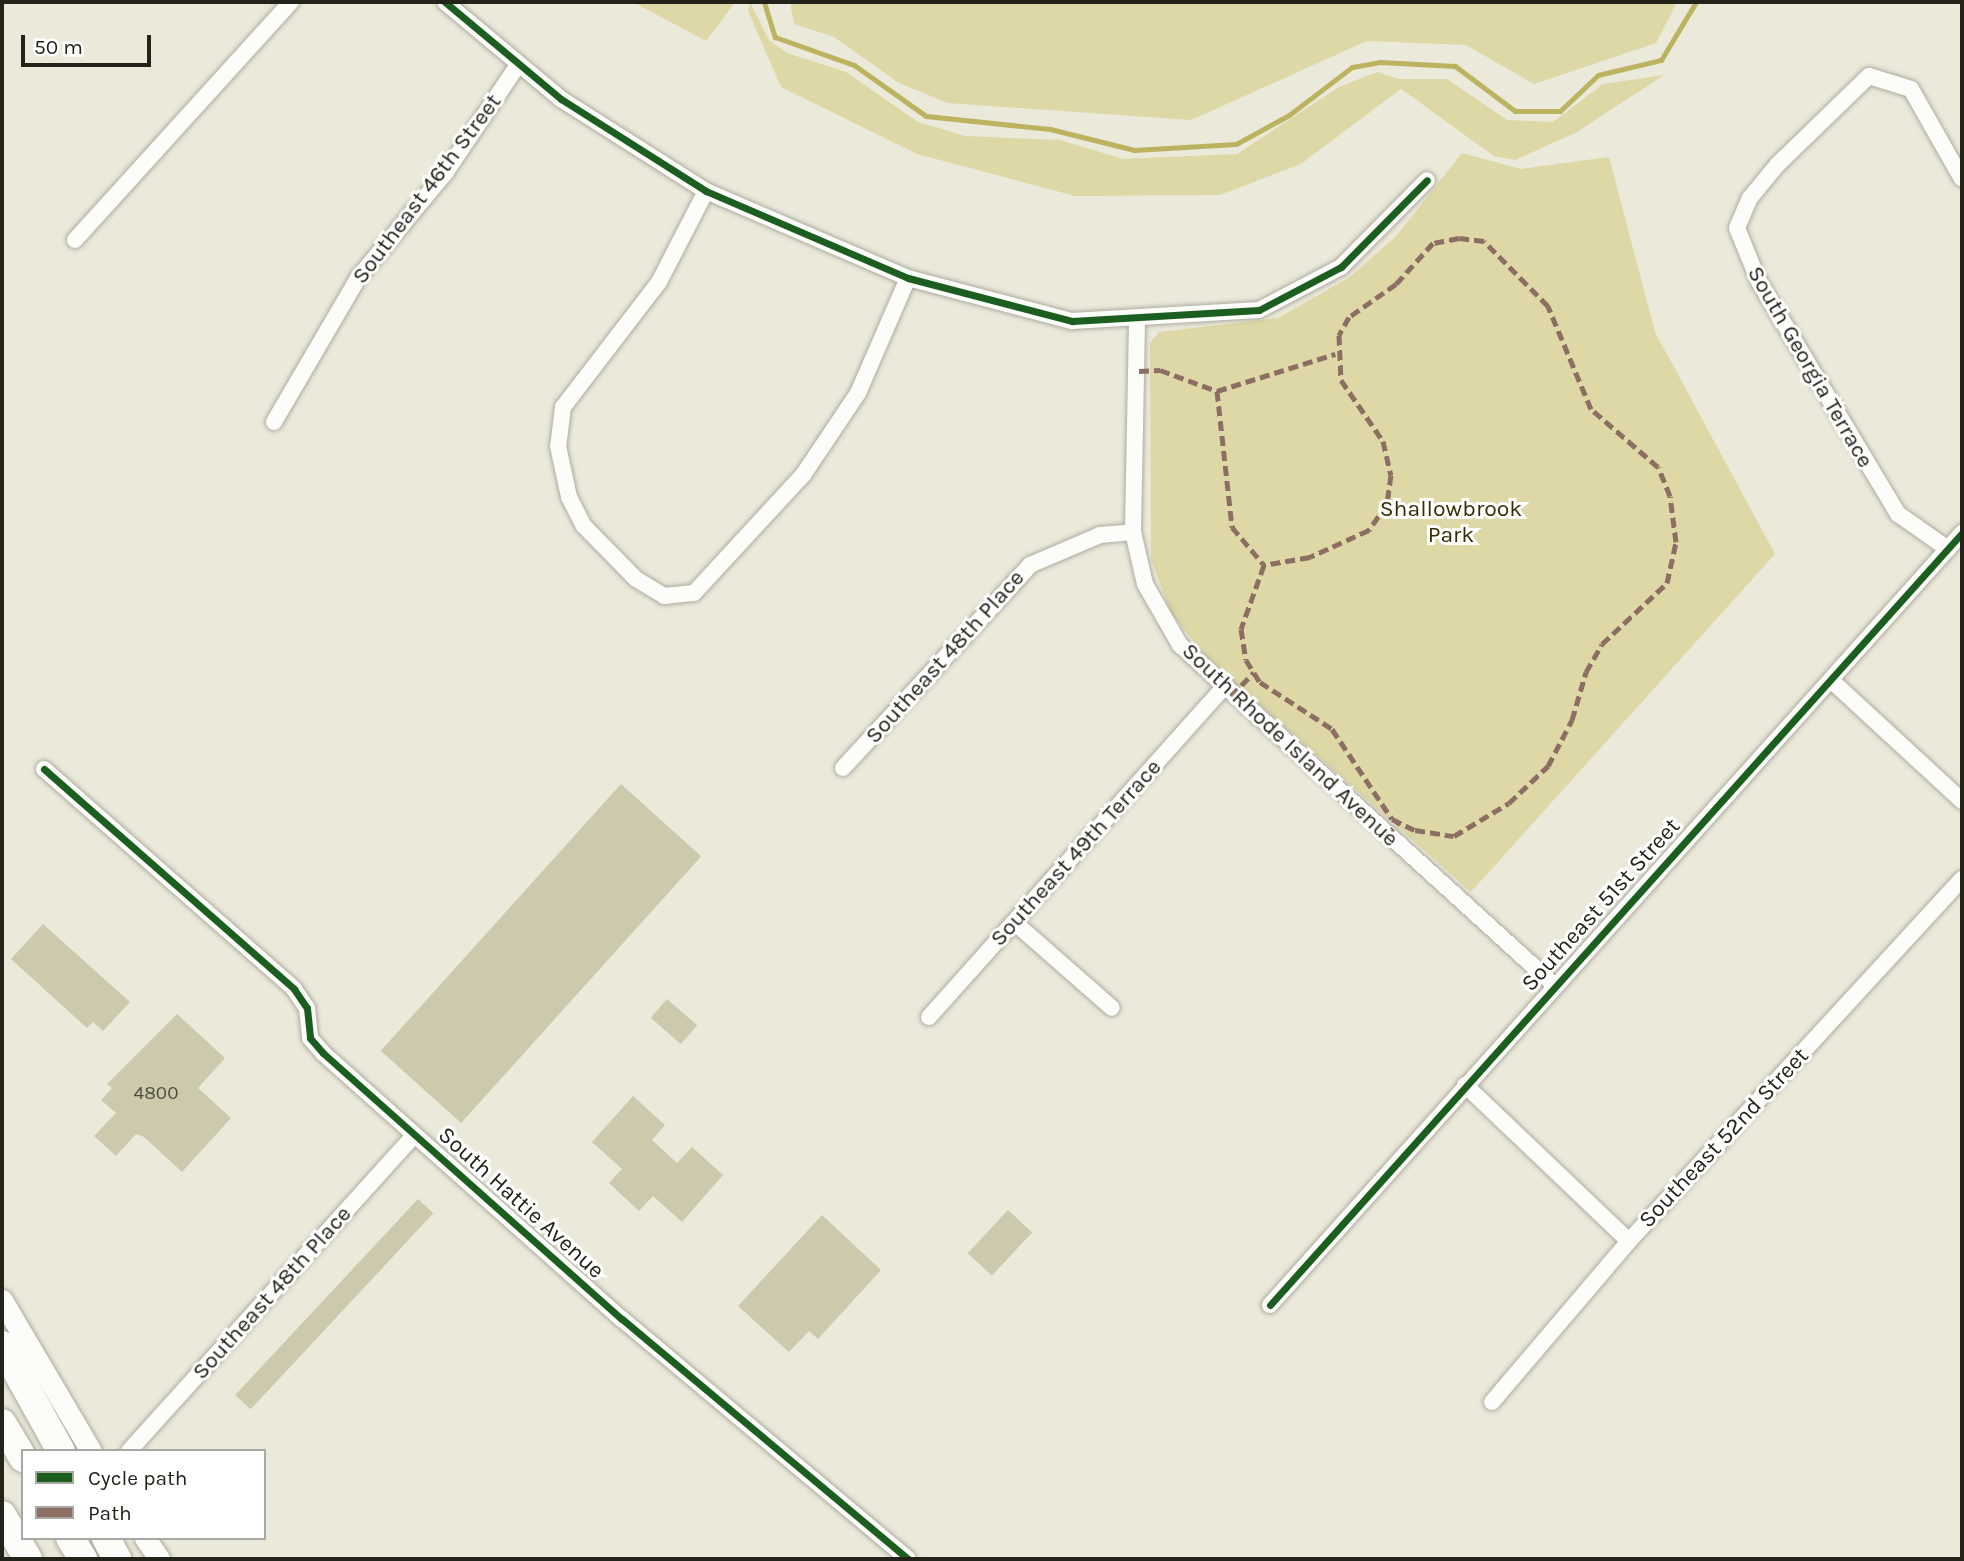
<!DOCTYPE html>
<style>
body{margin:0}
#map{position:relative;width:1964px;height:1561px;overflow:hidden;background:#ebe9da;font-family:Karla,sans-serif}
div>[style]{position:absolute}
.green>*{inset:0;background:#ddd8a6}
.stream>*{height:5px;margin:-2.5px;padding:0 2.5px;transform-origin:2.5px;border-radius:2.5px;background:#bcb360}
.building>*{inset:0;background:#ccc9ad;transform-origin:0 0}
.roads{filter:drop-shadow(0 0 2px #adaca0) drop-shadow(0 0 2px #adaca0)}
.street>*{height:16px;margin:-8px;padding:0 8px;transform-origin:8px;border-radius:8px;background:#fcfcf9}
.secondary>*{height:21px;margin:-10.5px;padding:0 10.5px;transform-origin:10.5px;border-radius:10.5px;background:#fcfcf9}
.highway>*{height:28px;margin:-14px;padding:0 14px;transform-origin:14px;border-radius:14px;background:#fcfcf9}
.quiet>*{height:5px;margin-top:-2.5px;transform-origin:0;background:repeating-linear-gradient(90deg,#8d6e63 0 10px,transparent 0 15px)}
.cycleway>*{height:7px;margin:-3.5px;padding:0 3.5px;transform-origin:3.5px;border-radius:3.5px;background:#1b5e20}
span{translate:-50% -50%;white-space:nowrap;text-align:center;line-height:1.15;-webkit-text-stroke:6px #fff;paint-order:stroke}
.number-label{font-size:19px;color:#4e4c3e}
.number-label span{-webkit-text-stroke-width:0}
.street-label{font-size:23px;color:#242319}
.park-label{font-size:23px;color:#342f00}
.frame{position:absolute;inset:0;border:4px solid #242319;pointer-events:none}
.legend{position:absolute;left:21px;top:1449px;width:245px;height:91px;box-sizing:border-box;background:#fff;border:2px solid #a7a7a3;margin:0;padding:9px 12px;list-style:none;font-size:21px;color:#242319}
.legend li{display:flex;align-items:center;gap:14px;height:35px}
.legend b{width:35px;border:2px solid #a7a7a3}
.scale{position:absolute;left:21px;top:35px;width:130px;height:32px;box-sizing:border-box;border:4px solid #242319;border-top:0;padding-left:9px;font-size:21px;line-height:24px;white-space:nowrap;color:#242319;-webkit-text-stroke:5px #fff;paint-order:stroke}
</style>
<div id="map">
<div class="green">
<div style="clip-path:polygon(633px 2px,733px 2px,733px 5px,706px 41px)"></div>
<div style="clip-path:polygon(750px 2px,769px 40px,787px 53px,846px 72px,918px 122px,965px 136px,1060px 140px,1123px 159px,1237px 154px,1339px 87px,1377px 72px,1399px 79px,1447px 79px,1507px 120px,1553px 122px,1603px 84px,1664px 75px,1577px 132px,1515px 160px,1494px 156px,1401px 89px,1301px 164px,1220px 195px,1075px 196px,917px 154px,781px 87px,748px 11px)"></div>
<div style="clip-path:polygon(790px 2px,1677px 2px,1656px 43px,1534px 84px,1466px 45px,1367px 41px,1191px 120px,948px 103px,899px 83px,834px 37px,794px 24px)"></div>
<div style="clip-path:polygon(1462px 153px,1521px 169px,1609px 157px,1655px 332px,1775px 554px,1471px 892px,1205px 656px,1171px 613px,1151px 559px,1150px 343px,1159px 332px,1278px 318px,1350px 277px,1397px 235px)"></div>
</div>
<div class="stream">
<div style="left:764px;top:2px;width:37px;rotate:73deg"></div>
<div style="left:775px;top:37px;width:84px;rotate:19.5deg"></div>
<div style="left:854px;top:65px;width:88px;rotate:35.3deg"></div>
<div style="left:926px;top:116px;width:125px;rotate:6deg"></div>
<div style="left:1050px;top:129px;width:87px;rotate:14deg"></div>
<div style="left:1134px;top:150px;width:102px;rotate:-3.4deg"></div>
<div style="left:1236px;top:144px;width:60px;rotate:-28.7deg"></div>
<div style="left:1289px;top:115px;width:79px;rotate:-37.3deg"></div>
<div style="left:1352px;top:67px;width:28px;rotate:-10deg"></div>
<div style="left:1380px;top:62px;width:75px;rotate:3.1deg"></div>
<div style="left:1455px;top:66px;width:75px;rotate:36.9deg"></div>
<div style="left:1515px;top:111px;width:45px"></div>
<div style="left:1560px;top:111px;width:52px;rotate:-43.5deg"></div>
<div style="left:1598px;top:75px;width:65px;rotate:-13.4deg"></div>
<div style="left:1661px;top:60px;width:68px;rotate:-58.9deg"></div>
</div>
<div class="building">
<div style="left:621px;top:784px;width:108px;height:359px;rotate:42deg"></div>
<div style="clip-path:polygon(43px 924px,130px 1002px,103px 1031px,93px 1022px,87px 1028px,11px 959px)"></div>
<div style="left:667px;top:999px;width:40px;height:25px;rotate:41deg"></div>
<div style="clip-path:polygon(177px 1014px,225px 1058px,198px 1088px,231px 1118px,182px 1172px,144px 1137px,136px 1134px,116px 1156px,94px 1136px,116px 1113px,101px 1100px,112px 1088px,107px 1084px)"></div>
<div style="clip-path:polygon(633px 1096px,665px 1125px,652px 1140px,677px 1163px,692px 1147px,723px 1175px,682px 1222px,653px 1196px,639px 1211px,609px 1183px,622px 1169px,592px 1142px)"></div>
<div style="left:418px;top:1199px;width:21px;height:268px;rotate:43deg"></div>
<div style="left:1008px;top:1210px;width:33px;height:59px;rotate:43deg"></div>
<div style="clip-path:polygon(822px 1215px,881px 1270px,818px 1339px,809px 1331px,789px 1352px,738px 1306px)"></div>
</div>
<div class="roads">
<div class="street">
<div style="left:445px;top:2px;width:151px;rotate:39.9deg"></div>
<div style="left:561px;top:99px;width:172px;rotate:32.4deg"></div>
<div style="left:706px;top:191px;width:220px;rotate:23.3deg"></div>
<div style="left:908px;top:278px;width:170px;rotate:14.7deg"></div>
<div style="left:1072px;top:321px;width:187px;rotate:-3.4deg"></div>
<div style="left:1259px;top:310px;width:93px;rotate:-27.7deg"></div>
<div style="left:1341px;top:267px;width:122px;rotate:-45.3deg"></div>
<div style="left:706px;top:191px;width:102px;rotate:117.3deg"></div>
<div style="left:659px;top:282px;width:158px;rotate:127.5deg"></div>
<div style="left:563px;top:407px;width:39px;rotate:97deg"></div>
<div style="left:558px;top:446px;width:52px;rotate:77.8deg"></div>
<div style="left:569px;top:497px;width:33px;rotate:63deg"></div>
<div style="left:584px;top:526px;width:74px;rotate:45.5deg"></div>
<div style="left:636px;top:579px;width:33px;rotate:31deg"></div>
<div style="left:664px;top:596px;width:30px;rotate:-6deg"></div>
<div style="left:694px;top:593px;width:161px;rotate:-47.3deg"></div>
<div style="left:803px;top:475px;width:99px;rotate:-56.1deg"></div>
<div style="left:858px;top:393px;width:125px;rotate:-66.5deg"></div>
<div style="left:75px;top:240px;width:321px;rotate:-47.8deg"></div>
<div style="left:1137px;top:322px;width:210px;rotate:91.1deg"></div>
<div style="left:1133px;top:532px;width:53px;rotate:77deg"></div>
<div style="left:1145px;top:584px;width:70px;rotate:60.2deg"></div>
<div style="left:1180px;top:645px;width:504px;rotate:42.27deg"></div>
<div style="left:274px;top:422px;width:167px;rotate:-59.7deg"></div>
<div style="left:358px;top:278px;width:138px;rotate:-50.3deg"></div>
<div style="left:446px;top:172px;width:129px;rotate:-56.1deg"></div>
<div style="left:1948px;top:549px;width:61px;rotate:-145deg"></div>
<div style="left:1898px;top:514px;width:270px;rotate:-120.9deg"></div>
<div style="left:1759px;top:282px;width:58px;rotate:-112.2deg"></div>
<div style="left:1737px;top:228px;width:33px;rotate:-67deg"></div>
<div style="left:1750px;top:198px;width:43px;rotate:-50.7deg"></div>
<div style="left:1777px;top:165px;width:128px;rotate:-44.1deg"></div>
<div style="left:1869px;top:76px;width:44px;rotate:17.2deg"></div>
<div style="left:1911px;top:89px;width:103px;rotate:60.5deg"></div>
<div style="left:1832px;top:681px;width:177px;rotate:42.7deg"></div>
<div style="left:843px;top:768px;width:276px;rotate:-47.3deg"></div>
<div style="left:1030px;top:565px;width:76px;rotate:-23.2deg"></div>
<div style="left:1100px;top:535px;width:33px;rotate:-5deg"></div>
<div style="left:44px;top:769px;width:333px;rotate:41.3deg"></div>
<div style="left:294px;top:989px;width:23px;rotate:56deg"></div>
<div style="left:307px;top:1008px;width:30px;rotate:84deg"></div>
<div style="left:310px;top:1038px;width:20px;rotate:49deg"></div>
<div style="left:323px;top:1053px;width:400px;rotate:41.7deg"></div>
<div style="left:622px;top:1319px;width:373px;rotate:40deg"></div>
<div style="left:1014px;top:922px;width:130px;rotate:41.3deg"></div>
<div style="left:929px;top:1017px;width:440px;rotate:-48.2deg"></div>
<div style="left:1465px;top:1085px;width:226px;rotate:43.6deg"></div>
<div style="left:1270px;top:1305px;width:1037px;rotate:-48.13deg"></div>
<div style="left:1492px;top:1402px;width:211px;rotate:-49.6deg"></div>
<div style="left:1629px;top:1241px;width:492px;rotate:-47.4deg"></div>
<div style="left:129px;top:1451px;width:426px;rotate:-47.9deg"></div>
</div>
<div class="secondary">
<div style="left:2px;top:1300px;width:175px;rotate:59.5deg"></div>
<div style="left:145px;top:1538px;width:25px;rotate:56deg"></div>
</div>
<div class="highway">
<div style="left:2px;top:1345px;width:121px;rotate:60.9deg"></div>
<div style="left:2px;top:1423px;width:41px;rotate:59deg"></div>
<div style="left:2px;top:1515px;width:51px;rotate:59.4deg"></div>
<div style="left:70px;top:1538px;width:25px;rotate:58deg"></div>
<div style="left:106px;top:1538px;width:24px;rotate:62deg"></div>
</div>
</div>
<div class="quiet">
<div style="left:1139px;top:371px;width:21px;rotate:-3deg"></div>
<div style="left:1160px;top:370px;width:61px;rotate:20.2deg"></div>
<div style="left:1217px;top:391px;width:137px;rotate:83.7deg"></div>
<div style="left:1232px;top:527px;width:50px;rotate:49.9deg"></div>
<div style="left:1264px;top:565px;width:68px;rotate:109.8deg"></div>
<div style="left:1241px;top:629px;width:31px;rotate:81deg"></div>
<div style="left:1246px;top:660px;width:26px;rotate:58deg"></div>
<div style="left:1260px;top:682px;width:86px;rotate:33.1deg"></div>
<div style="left:1332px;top:729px;width:108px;rotate:56.3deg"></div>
<div style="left:1392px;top:819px;width:25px;rotate:26deg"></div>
<div style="left:1415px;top:830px;width:39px;rotate:9deg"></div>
<div style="left:1454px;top:836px;width:64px;rotate:-31deg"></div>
<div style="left:1509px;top:803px;width:54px;rotate:-43.5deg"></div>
<div style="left:1548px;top:766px;width:52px;rotate:-62.4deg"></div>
<div style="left:1572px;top:720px;width:50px;rotate:-73.7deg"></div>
<div style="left:1586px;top:672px;width:32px;rotate:-60deg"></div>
<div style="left:1602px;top:644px;width:89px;rotate:-43.2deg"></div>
<div style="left:1667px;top:583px;width:42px;rotate:-77.6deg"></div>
<div style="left:1676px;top:542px;width:46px;rotate:-97.4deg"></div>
<div style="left:1670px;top:496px;width:31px;rotate:-112deg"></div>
<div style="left:1658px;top:467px;width:89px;rotate:-139.1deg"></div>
<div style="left:1591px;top:409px;width:112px;rotate:-112.7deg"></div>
<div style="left:1548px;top:306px;width:91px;rotate:-134.6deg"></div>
<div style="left:1484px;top:241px;width:25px;rotate:-173deg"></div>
<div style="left:1459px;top:238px;width:26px;rotate:169deg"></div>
<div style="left:1433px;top:243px;width:55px;rotate:132.1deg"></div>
<div style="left:1396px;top:284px;width:57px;rotate:144.9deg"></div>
<div style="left:1349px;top:317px;width:21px;rotate:119deg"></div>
<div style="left:1339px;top:335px;width:45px;rotate:87.5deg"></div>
<div style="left:1341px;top:380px;width:74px;rotate:55.5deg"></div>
<div style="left:1383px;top:441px;width:35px;rotate:77deg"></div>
<div style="left:1391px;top:475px;width:29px;rotate:98deg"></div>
<div style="left:1387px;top:504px;width:32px;rotate:125deg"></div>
<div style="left:1369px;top:530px;width:65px;rotate:155.4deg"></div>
<div style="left:1310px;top:557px;width:47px;rotate:170.1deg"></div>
<div style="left:1217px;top:391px;width:124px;rotate:-17.4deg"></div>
<div style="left:1231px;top:696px;width:33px;rotate:-46deg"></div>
<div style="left:1387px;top:836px;width:18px;rotate:-52deg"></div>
</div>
<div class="cycleway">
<div style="left:445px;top:2px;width:151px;rotate:39.9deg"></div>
<div style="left:561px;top:99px;width:172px;rotate:32.4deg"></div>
<div style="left:706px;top:191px;width:220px;rotate:23.3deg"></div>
<div style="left:908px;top:278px;width:170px;rotate:14.7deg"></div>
<div style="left:1072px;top:321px;width:187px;rotate:-3.4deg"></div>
<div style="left:1259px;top:310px;width:93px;rotate:-27.7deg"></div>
<div style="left:1341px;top:267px;width:122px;rotate:-45.3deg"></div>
<div style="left:44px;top:769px;width:333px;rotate:41.3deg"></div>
<div style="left:294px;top:989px;width:23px;rotate:56deg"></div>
<div style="left:307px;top:1008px;width:30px;rotate:84deg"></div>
<div style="left:310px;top:1038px;width:20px;rotate:49deg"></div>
<div style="left:323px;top:1053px;width:400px;rotate:41.7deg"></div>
<div style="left:622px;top:1319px;width:373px;rotate:40deg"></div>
<div style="left:1270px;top:1305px;width:1037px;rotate:-48.13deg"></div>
</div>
<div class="number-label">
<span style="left:156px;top:1094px">4800</span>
</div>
<div class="street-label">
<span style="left:427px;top:189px;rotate:-53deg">Southeast 46th Street</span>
<span style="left:1810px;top:367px;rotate:60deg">South Georgia Terrace</span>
<span style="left:945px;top:657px;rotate:-48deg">Southeast 48th Place</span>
<span style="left:1290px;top:745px;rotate:43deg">South Rhode Island Avenue</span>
<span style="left:1076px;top:853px;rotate:-48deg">Southeast 49th Terrace</span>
<span style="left:1601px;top:905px;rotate:-48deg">Southeast 51st Street</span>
<span style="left:1724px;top:1138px;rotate:-47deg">Southeast 52nd Street</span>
<span style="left:521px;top:1203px;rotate:42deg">South Hattie Avenue</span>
<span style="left:272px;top:1293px;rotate:-48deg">Southeast 48th Place</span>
</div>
<div class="park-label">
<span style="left:1451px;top:522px">Shallowbrook<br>Park</span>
</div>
<div class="frame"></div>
<ul class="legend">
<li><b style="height:9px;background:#1b5e20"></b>Cycle path</li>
<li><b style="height:9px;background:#8d6e63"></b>Path</li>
</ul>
<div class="scale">50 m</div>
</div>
